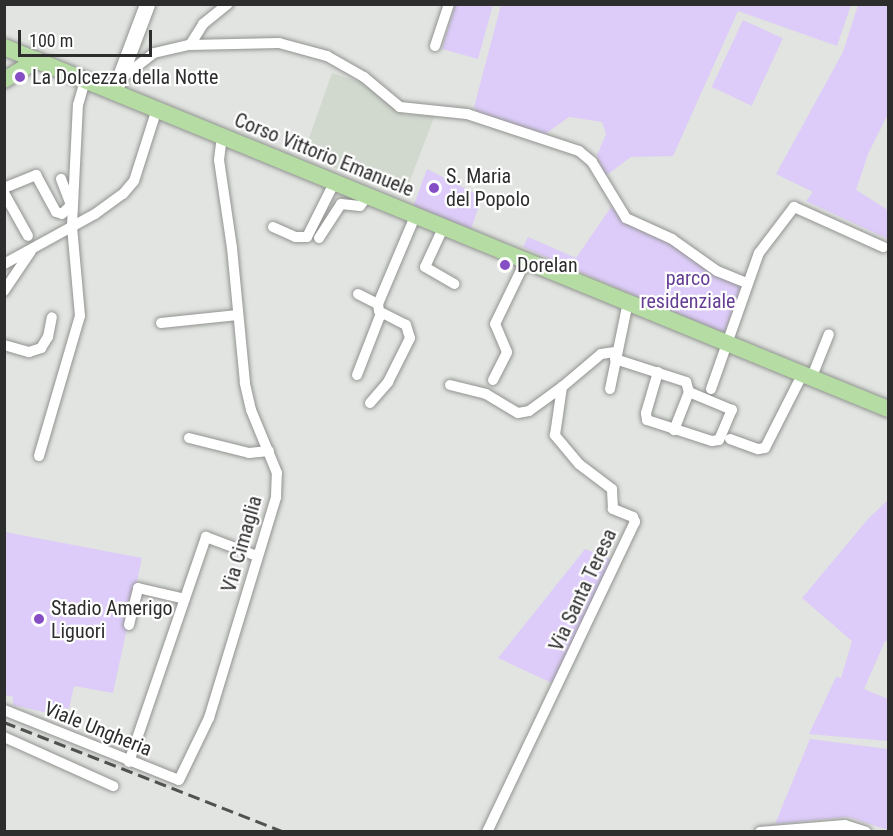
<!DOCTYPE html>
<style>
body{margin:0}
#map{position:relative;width:893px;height:836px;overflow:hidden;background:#e1e4e0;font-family:"Roboto Condensed",sans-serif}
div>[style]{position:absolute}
.built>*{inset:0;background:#d1d9cf}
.green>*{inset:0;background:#ddccf9;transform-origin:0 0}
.roads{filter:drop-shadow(0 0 2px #919390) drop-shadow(0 0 2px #919390)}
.street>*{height:10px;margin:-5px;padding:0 5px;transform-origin:5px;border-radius:5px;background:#fff}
.secondary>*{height:15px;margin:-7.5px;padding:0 7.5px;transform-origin:7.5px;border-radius:7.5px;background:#fff}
.primary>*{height:16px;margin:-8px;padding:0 8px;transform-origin:8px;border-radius:8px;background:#b5dda3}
.rail>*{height:3px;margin-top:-1.5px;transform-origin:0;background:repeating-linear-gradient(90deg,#515250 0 12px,transparent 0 18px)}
.dots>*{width:16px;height:16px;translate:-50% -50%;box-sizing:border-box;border:3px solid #fff;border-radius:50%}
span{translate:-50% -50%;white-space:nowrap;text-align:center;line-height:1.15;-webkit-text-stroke:4.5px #fff;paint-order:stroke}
.poi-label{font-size:20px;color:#2c2d2c}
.left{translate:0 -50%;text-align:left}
.street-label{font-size:20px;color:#2c2d2c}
.park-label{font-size:20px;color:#653e94}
.frame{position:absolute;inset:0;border:6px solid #2c2d2c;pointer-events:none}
.scale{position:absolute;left:18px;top:30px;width:134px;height:27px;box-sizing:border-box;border:3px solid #2c2d2c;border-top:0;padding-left:8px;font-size:18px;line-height:21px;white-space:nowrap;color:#2c2d2c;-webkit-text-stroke:4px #fff;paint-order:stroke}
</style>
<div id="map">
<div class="built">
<div style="clip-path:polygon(332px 73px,363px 83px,405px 115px,435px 115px,404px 196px,303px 155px)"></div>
</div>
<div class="green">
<div style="clip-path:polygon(455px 5px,493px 5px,478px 59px,442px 49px)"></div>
<div style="clip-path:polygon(501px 5px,851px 5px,837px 46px,738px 11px,673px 156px,631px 157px,604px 177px,597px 155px,606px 134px,602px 122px,569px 117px,544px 135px,477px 112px,474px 107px)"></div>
<div style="clip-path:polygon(858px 5px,888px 5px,888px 114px,868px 154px,856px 190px,888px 210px,888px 239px,806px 201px,813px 192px,776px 174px,843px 52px)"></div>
<div style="left:743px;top:20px;width:44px;height:74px;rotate:25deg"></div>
<div style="clip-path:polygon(427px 169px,482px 197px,471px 229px,413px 207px)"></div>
<div style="clip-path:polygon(611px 207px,633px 227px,669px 240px,742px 286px,724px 334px,523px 247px,528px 237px,576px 258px)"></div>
<div style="clip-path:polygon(888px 500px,888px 641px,885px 641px,864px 689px,888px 699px,888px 741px,809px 734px,836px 677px,841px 678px,852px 641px,802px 598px,868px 519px)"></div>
<div style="clip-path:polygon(5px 532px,142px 558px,113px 693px,74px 686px,69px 709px,65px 708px,61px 716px,13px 705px,13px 697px,5px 695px)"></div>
<div style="clip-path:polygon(585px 549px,613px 560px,554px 684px,498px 658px)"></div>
<div style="clip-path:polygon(810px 739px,888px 749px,888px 830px,848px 817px,775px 824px)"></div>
</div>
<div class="roads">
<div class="street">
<div style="left:190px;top:45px;width:25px;rotate:-58deg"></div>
<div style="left:203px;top:24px;width:32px;rotate:-39deg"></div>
<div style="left:435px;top:46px;width:44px;rotate:-71.6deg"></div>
<div style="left:119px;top:80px;width:44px;rotate:-37.6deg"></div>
<div style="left:154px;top:53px;width:37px;rotate:-13deg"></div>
<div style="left:190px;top:45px;width:89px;rotate:-1.3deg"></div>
<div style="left:279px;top:43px;width:50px;rotate:15.2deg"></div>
<div style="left:327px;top:56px;width:43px;rotate:29.6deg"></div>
<div style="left:364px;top:77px;width:47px;rotate:39.8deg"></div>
<div style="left:400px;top:107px;width:67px;rotate:6deg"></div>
<div style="left:467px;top:114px;width:118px;rotate:18.3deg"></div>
<div style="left:579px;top:151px;width:17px;rotate:40deg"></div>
<div style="left:592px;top:162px;width:66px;rotate:58.7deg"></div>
<div style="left:626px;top:218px;width:51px;rotate:24.5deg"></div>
<div style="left:672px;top:239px;width:55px;rotate:35.4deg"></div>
<div style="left:717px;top:271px;width:31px;rotate:22deg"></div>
<div style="left:4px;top:188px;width:35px;rotate:-22deg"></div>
<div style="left:36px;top:175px;width:42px;rotate:61.6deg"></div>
<div style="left:56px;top:212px;width:6px;rotate:18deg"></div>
<div style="left:62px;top:214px;width:13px;rotate:-45deg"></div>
<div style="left:71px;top:205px;width:28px;rotate:-111deg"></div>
<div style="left:4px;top:193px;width:49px;rotate:60.8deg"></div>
<div style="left:444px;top:226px;width:45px;rotate:114.9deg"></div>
<div style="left:425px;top:267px;width:34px;rotate:30deg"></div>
<div style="left:273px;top:227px;width:24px;rotate:24deg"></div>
<div style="left:295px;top:237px;width:12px"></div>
<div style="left:307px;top:237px;width:63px;rotate:-63.4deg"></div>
<div style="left:319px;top:238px;width:40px;rotate:-57.1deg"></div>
<div style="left:341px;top:204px;width:19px;rotate:6deg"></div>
<div style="left:360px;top:206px;width:14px;rotate:-54deg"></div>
<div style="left:4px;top:264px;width:104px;rotate:-28.8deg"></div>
<div style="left:95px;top:214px;width:34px;rotate:-36deg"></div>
<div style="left:123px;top:194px;width:17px;rotate:-50deg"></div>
<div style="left:134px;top:181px;width:76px;rotate:-72.3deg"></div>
<div style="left:4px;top:291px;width:48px;rotate:-56deg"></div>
<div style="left:358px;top:294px;width:22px;rotate:27deg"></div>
<div style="left:161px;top:323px;width:77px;rotate:-5.9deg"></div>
<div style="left:4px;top:345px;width:26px;rotate:16deg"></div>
<div style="left:29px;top:352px;width:13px;rotate:-18deg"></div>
<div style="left:41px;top:348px;width:13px;rotate:-58deg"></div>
<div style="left:48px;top:337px;width:20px;rotate:-79deg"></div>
<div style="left:615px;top:359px;width:75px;rotate:17.9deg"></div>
<div style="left:686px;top:382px;width:10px;rotate:73deg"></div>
<div style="left:689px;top:392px;width:41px;rotate:111.5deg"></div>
<div style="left:658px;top:372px;width:43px;rotate:106.3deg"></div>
<div style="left:646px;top:413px;width:7px;rotate:82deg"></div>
<div style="left:647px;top:420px;width:68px;rotate:17.9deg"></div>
<div style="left:712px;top:441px;width:7px;rotate:-8deg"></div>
<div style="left:719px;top:440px;width:33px;rotate:-67deg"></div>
<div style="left:732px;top:410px;width:47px;rotate:-157.3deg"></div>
<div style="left:357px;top:375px;width:66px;rotate:-68.8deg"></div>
<div style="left:811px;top:379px;width:48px;rotate:-68.2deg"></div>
<div style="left:493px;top:380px;width:31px;rotate:-63deg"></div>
<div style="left:507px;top:352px;width:30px;rotate:-113deg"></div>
<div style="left:495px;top:324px;width:71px;rotate:-64.2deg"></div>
<div style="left:450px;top:385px;width:37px;rotate:14deg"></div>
<div style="left:486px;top:394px;width:37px;rotate:31deg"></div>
<div style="left:518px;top:413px;width:11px;rotate:-10deg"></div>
<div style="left:529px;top:411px;width:41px;rotate:-36deg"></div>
<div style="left:610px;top:389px;width:89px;rotate:-78.3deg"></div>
<div style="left:711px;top:389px;width:144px;rotate:-70.6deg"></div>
<div style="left:759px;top:253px;width:58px;rotate:-52.7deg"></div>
<div style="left:794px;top:207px;width:98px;rotate:24.2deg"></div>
<div style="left:370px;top:403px;width:28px;rotate:-49deg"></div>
<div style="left:388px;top:382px;width:49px;rotate:-63.4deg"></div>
<div style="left:410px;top:338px;width:14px;rotate:-107deg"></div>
<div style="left:406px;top:325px;width:30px;rotate:-153deg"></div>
<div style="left:379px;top:311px;width:7px;rotate:-98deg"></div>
<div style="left:378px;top:304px;width:98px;rotate:-67.1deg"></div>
<div style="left:189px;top:438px;width:62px;rotate:14deg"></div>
<div style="left:249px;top:453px;width:20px;rotate:-6deg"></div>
<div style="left:730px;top:439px;width:30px;rotate:20deg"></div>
<div style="left:758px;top:449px;width:7px;rotate:-8deg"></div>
<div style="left:765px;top:448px;width:82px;rotate:-63.1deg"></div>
<div style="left:39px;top:456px;width:146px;rotate:-73.7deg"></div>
<div style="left:80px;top:316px;width:90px;rotate:-95.1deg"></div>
<div style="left:72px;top:226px;width:121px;rotate:-87.2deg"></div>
<div style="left:78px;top:105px;width:26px;rotate:-74deg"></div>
<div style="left:129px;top:625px;width:38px;rotate:-76deg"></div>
<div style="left:138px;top:588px;width:48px;rotate:13.2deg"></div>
<div style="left:4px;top:710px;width:188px;rotate:21.8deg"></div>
<div style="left:179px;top:780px;width:69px;rotate:-64.2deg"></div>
<div style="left:209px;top:718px;width:231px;rotate:-73.1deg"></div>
<div style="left:276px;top:497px;width:24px;rotate:-88deg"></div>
<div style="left:277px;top:473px;width:68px;rotate:-112.4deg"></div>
<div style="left:251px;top:410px;width:28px;rotate:-103deg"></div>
<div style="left:245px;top:383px;width:136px;rotate:-95.5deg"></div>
<div style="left:232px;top:248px;width:89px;rotate:-98.4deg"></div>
<div style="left:219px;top:160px;width:25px;rotate:-83deg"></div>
<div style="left:4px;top:737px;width:120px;rotate:24.2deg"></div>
<div style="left:129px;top:762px;width:238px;rotate:-71.1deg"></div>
<div style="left:206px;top:537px;width:54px;rotate:20.4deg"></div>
<div style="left:487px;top:832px;width:344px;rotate:-64.5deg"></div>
<div style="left:635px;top:522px;width:5px;rotate:-112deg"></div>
<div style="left:633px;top:517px;width:22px;rotate:-158deg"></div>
<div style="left:613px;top:509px;width:20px;rotate:-93deg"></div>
<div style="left:612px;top:489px;width:41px;rotate:-142.9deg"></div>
<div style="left:579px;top:464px;width:38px;rotate:-130deg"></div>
<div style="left:555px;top:435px;width:49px;rotate:-81.7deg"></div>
<div style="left:562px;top:387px;width:51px;rotate:-40.2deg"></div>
<div style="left:601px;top:354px;width:14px;rotate:-8deg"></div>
<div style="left:760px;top:832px;width:85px;rotate:-4.7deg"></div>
<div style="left:845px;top:825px;width:22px;rotate:18deg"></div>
</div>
<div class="secondary">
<div style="left:114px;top:92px;width:94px;rotate:-69.4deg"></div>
</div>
<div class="primary">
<div style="left:4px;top:47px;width:955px;rotate:22.27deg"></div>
<div style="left:4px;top:80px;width:39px;rotate:-31deg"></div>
</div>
</div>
<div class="rail">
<div style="left:4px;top:722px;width:301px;rotate:21.4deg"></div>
</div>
<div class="dots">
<div style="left:20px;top:77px;background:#864ec5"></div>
<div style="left:434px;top:188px;background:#864ec5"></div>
<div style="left:505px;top:265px;background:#864ec5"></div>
<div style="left:39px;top:619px;background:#864ec5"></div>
</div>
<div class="poi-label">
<span class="left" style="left:32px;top:77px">La Dolcezza della Notte</span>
<span class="left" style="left:446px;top:188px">S. Maria<br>del Popolo</span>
<span class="left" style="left:517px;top:265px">Dorelan</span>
<span class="left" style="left:51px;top:620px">Stadio Amerigo<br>Liguori</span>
</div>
<div class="street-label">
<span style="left:324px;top:155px;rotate:22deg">Corso Vittorio Emanuele</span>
<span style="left:242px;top:544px;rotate:-74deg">Via Cimaglia</span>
<span style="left:583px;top:590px;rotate:-65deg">Via Santa Teresa</span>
<span style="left:98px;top:729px;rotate:22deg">Viale Ungheria</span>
</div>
<div class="park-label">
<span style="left:688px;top:290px">parco<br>residenziale</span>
</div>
<div class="frame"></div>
<div class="scale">100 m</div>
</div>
